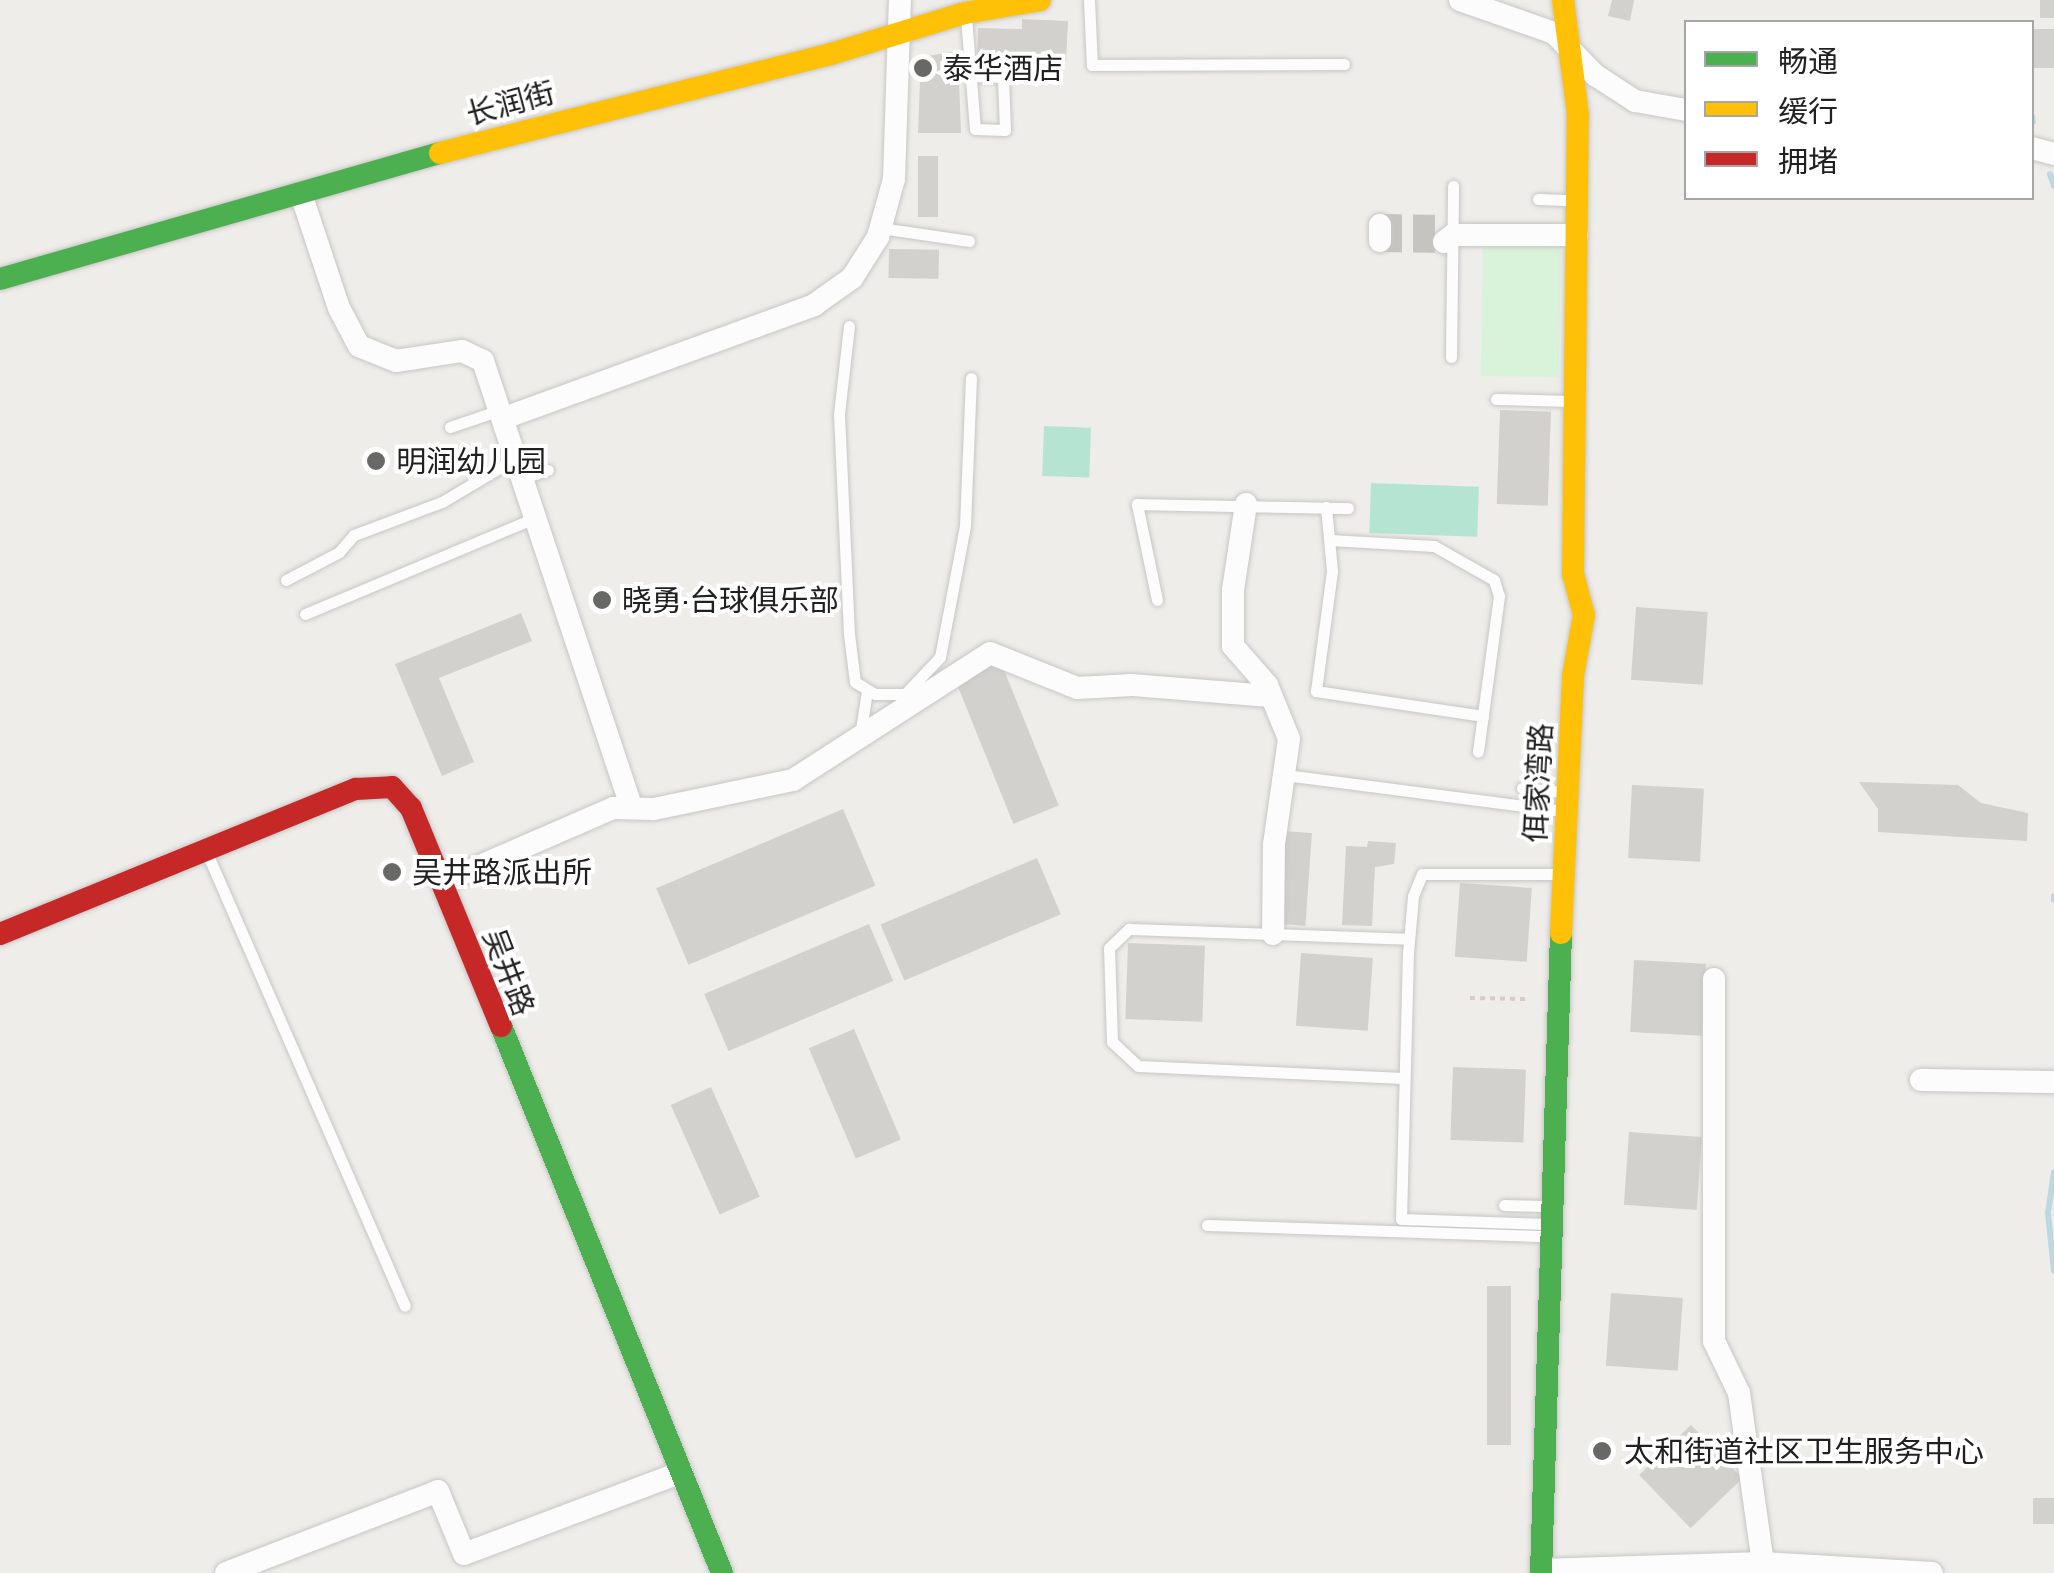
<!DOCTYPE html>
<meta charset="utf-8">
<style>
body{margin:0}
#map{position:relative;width:2054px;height:1573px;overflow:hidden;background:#eeede9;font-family:Mulish,"Noto Sans SC",sans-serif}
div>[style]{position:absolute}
.park>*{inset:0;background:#d8f3d9;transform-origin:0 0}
.pitch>*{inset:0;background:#b6e4d2;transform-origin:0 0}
.stream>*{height:6px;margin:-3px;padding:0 3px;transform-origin:3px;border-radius:3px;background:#bed8e0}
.building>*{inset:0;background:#d2d1ce;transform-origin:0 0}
.street-tunnel>*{height:22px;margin-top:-11px;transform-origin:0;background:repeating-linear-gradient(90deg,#c5c4c1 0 22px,transparent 0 33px)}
.path>*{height:4px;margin-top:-2px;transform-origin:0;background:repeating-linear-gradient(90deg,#d7cac8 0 5px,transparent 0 10px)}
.roads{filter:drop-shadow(0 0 2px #c7c6c5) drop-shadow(0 0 2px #c7c6c5)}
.lane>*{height:11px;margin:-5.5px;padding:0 5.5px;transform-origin:5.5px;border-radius:5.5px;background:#fcfcfc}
.street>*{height:22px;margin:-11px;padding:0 11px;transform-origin:11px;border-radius:11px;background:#fcfcfc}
.fast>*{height:22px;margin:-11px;padding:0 11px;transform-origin:11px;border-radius:11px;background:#4caf50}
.slow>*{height:22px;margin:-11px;padding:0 11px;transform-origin:11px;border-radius:11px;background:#ffc107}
.jam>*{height:22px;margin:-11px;padding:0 11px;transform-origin:11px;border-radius:11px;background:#c62828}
.dots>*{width:28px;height:28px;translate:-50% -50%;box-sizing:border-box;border:5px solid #fff;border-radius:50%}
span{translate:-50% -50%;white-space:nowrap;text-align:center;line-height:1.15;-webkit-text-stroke:8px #fff;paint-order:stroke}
.poi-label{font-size:30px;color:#202020}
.left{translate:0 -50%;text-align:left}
.street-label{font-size:30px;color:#202020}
.legend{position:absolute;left:1684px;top:20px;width:350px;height:180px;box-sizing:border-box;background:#fff;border:2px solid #a6a6a6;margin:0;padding:12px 18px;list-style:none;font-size:30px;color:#202020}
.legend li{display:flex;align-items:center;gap:20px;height:50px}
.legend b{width:50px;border:2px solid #a6a6a6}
</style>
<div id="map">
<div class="park">
<div style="left:1483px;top:245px;width:78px;height:131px;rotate:1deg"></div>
</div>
<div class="pitch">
<div style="left:1044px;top:426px;width:47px;height:50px;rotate:2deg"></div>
<div style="left:1371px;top:483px;width:108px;height:50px;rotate:2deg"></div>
</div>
<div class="stream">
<div style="left:2032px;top:116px;width:6px;rotate:81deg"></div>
<div style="left:2050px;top:174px;width:13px;rotate:72deg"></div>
<div style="left:2054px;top:896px;width:4px;rotate:90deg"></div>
<div style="left:2054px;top:1172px;width:41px;rotate:98.3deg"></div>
<div style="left:2048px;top:1213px;width:58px;rotate:84.1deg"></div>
</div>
<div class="building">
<div style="clip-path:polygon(1612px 0,1634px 0,1630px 21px,1608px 16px)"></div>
<div style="left:2040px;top:0;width:14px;height:18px"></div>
<div style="clip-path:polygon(1022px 19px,1068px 21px,1066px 62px,977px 68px,978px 28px,1022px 29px)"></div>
<div style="left:2032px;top:29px;width:22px;height:39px"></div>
<div style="clip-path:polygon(952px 52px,958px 56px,961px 133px,918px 133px,921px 57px)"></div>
<div style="left:918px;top:156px;width:20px;height:61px"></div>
<div style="left:889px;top:249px;width:50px;height:29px;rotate:1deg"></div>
<div style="left:1500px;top:410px;width:51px;height:94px;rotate:2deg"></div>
<div style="left:1636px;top:607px;width:72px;height:73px;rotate:4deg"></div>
<div style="clip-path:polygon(521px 613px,532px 641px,439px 678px,474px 762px,442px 776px,395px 664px)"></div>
<div style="left:1000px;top:660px;width:157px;height:49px;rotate:68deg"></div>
<div style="clip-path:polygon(1859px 782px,1958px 785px,1981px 803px,2028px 813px,2027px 841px,1878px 832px,1878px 809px)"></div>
<div style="left:1632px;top:785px;width:72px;height:73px;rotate:3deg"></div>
<div style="left:843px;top:809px;width:83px;height:203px;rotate:67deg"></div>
<div style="left:1283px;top:831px;width:29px;height:93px;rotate:4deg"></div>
<div style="clip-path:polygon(1368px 841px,1396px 843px,1394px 864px,1375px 867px,1372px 926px,1342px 925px,1346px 846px,1367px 847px)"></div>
<div style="left:1037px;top:858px;width:61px;height:170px;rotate:67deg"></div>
<div style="left:1460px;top:883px;width:72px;height:74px;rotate:4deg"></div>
<div style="left:869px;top:924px;width:62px;height:179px;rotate:67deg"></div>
<div style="left:1128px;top:943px;width:77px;height:76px;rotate:2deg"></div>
<div style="left:1301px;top:953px;width:72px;height:73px;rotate:4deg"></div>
<div style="left:1634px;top:960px;width:72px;height:72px;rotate:3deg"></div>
<div style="left:854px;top:1029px;width:120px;height:49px;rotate:67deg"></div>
<div style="left:1453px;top:1067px;width:73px;height:73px;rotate:2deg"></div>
<div style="left:711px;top:1087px;width:120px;height:44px;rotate:66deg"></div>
<div style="left:1629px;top:1132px;width:73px;height:73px;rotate:4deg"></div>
<div style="left:1487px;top:1286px;width:24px;height:159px"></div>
<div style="left:1611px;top:1293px;width:72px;height:73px;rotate:4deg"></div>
<div style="left:1691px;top:1425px;width:74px;height:72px;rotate:46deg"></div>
<div style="left:2054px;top:1498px;width:26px;height:21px;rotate:90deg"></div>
</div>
<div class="street-tunnel">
<div style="left:1380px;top:225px;width:64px;rotate:0.9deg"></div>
<div style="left:1380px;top:241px;width:64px;rotate:0.9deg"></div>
</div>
<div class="path">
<div style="left:1470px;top:998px;width:60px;rotate:1deg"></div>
</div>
<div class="roads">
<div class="lane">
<div style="left:1089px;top:0;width:65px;rotate:87.4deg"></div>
<div style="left:1092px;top:65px;width:252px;rotate:-0.2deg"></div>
<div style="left:966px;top:17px;width:112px;rotate:85.4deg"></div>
<div style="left:975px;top:129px;width:30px;rotate:2deg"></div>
<div style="left:1005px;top:130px;width:53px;rotate:-92.2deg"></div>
<div style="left:1003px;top:77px;width:32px;rotate:-178deg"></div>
<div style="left:1538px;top:199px;width:34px;rotate:2deg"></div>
<div style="left:881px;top:228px;width:89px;rotate:8.4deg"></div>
<div style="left:849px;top:326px;width:89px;rotate:96.5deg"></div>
<div style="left:839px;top:414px;width:220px;rotate:87.4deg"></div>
<div style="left:849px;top:634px;width:48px;rotate:82.9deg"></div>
<div style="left:855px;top:682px;width:23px;rotate:31deg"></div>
<div style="left:875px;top:694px;width:30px"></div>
<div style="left:905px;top:694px;width:51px;rotate:-46.6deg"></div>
<div style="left:940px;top:657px;width:133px;rotate:-79.2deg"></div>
<div style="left:965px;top:526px;width:148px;rotate:-87.7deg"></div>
<div style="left:1451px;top:357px;width:171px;rotate:-89.3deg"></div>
<div style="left:1496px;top:399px;width:76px;rotate:1.5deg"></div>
<div style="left:450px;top:427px;width:56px;rotate:-18.8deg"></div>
<div style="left:526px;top:477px;width:23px;rotate:-18deg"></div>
<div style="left:1326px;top:507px;width:64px;rotate:84.6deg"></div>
<div style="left:1332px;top:571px;width:121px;rotate:97.6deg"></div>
<div style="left:1316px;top:691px;width:169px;rotate:8.5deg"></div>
<div style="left:1330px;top:540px;width:104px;rotate:3.3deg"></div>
<div style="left:1434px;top:546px;width:69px;rotate:29.5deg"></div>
<div style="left:1494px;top:580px;width:17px;rotate:73deg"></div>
<div style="left:1499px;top:596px;width:157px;rotate:97.7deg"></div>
<div style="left:286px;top:580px;width:60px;rotate:-27.8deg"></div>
<div style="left:339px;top:552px;width:23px;rotate:-49deg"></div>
<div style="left:354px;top:535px;width:94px;rotate:-20.6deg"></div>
<div style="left:442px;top:502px;width:86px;rotate:-30.7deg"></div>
<div style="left:1157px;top:600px;width:98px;rotate:-101.8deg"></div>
<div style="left:1137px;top:504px;width:211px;rotate:1.1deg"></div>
<div style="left:305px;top:614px;width:254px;rotate:-22.7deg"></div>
<div style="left:860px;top:736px;width:46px;rotate:-81.2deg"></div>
<div style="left:1293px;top:776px;width:270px;rotate:7.4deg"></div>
<div style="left:1522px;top:788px;width:40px;rotate:5.7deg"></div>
<div style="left:207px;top:853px;width:494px;rotate:66.4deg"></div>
<div style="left:1403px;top:1078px;width:265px;rotate:-177.4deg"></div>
<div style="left:1138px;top:1066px;width:35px;rotate:-137deg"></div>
<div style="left:1112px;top:1042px;width:94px;rotate:-91.8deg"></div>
<div style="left:1109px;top:948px;width:28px;rotate:-44deg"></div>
<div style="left:1129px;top:929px;width:280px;rotate:2deg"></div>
<div style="left:1504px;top:1205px;width:40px;rotate:1.4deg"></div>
<div style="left:1546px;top:1224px;width:145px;rotate:-178deg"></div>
<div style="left:1401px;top:1219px;width:266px;rotate:-88.5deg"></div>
<div style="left:1408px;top:953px;width:57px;rotate:-85deg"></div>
<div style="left:1413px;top:896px;width:24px;rotate:-68deg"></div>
<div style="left:1422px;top:874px;width:138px"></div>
<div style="left:1207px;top:1225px;width:335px;rotate:1.9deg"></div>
</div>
<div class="street">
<div style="left:1460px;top:0;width:100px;rotate:19.3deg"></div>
<div style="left:1554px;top:33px;width:59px;rotate:45.7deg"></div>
<div style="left:1595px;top:75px;width:48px;rotate:33deg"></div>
<div style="left:1635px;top:101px;width:52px;rotate:10deg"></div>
<div style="left:2032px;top:148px;width:23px;rotate:15deg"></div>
<div style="left:301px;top:194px;width:120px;rotate:71.6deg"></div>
<div style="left:339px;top:308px;width:43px;rotate:62.2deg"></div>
<div style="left:359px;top:346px;width:40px;rotate:22deg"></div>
<div style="left:396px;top:361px;width:67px;rotate:-8.6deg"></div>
<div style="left:462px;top:351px;width:23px;rotate:25deg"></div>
<div style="left:483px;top:361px;width:469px;rotate:71.6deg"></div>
<div style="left:1380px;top:241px;width:16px;rotate:-90deg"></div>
<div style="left:1444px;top:242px;width:11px;rotate:-38deg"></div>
<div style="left:1453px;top:235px;width:124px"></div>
<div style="left:507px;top:417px;width:327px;rotate:-20deg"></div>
<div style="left:814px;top:305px;width:47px;rotate:-35.4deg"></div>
<div style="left:852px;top:278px;width:49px;rotate:-57.6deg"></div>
<div style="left:878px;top:237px;width:60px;rotate:-74.6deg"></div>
<div style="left:894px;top:179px;width:179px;rotate:-88.1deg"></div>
<div style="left:1246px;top:504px;width:87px;rotate:98.6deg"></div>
<div style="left:1233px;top:590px;width:56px;rotate:90deg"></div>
<div style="left:1233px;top:646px;width:52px;rotate:48.9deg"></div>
<div style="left:1267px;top:685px;width:58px;rotate:67.8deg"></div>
<div style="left:1289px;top:739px;width:106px;rotate:98.1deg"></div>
<div style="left:1274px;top:844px;width:90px;rotate:90.6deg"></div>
<div style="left:443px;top:882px;width:185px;rotate:-23.5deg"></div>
<div style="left:613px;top:808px;width:41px;rotate:1.4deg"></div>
<div style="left:654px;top:809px;width:142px;rotate:-11.8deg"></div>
<div style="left:793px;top:780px;width:234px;rotate:-32.8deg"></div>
<div style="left:990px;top:653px;width:94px;rotate:21.9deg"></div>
<div style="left:1077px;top:688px;width:55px;rotate:-3.1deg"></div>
<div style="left:1132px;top:685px;width:136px;rotate:4.6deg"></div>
<div style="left:1714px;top:979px;width:362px;rotate:90deg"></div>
<div style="left:1714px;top:1341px;width:58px;rotate:64.3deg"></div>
<div style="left:1739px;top:1393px;width:172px;rotate:82deg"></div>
<div style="left:1921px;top:1080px;width:133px;rotate:0.9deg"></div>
<div style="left:1541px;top:1570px;width:222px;rotate:-1.8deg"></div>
<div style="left:1763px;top:1563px;width:169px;rotate:3.4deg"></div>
<div style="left:226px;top:1573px;width:227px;rotate:-21.1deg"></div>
<div style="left:438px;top:1491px;width:68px;rotate:67.6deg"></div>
<div style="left:464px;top:1554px;width:233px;rotate:-20.6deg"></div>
</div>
<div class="fast">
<div style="left:0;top:279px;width:458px;rotate:-16deg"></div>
<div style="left:501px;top:1026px;width:590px;rotate:68deg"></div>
<div style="left:1541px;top:1573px;width:640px;rotate:-88.21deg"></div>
</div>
<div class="slow">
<div style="left:440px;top:153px;width:403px;rotate:-14.2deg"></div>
<div style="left:831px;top:54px;width:140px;rotate:-17deg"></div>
<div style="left:965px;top:13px;width:76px;rotate:-9.8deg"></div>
<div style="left:1561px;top:933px;width:257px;rotate:-87.3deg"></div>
<div style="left:1573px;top:676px;width:62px;rotate:-79.8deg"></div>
<div style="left:1584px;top:615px;width:42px;rotate:-105deg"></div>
<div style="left:1573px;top:574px;width:459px;rotate:-89.4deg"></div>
<div style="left:1578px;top:115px;width:116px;rotate:-97.4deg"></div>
</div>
<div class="jam">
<div style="left:0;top:934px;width:384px;rotate:-22.2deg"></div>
<div style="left:356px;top:789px;width:36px;rotate:-3deg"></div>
<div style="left:392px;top:787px;width:28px;rotate:48deg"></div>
<div style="left:411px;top:808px;width:236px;rotate:67.6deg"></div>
</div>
</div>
<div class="dots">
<div style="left:923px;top:68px;background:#686866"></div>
<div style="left:376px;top:461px;background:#686866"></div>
<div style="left:602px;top:600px;background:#686866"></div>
<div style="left:392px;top:872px;background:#686866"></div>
<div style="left:1602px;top:1451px;background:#686866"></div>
</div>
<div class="poi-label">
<span class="left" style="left:943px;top:68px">泰华酒店</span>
<span class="left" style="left:396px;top:461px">明润幼儿园</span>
<span class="left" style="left:622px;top:600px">晓勇·台球俱乐部</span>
<span class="left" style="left:412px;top:872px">吴井路派出所</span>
<span class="left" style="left:1624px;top:1451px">太和街道社区卫生服务中心</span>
</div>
<div class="street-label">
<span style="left:510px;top:103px;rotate:-15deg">长润街</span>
<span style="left:1538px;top:783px;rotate:-87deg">佴家湾路</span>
<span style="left:509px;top:972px;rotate:69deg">吴井路</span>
</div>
<ul class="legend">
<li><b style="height:12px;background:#4caf50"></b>畅通</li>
<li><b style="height:12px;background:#ffc107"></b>缓行</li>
<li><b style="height:12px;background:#c62828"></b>拥堵</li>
</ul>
</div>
